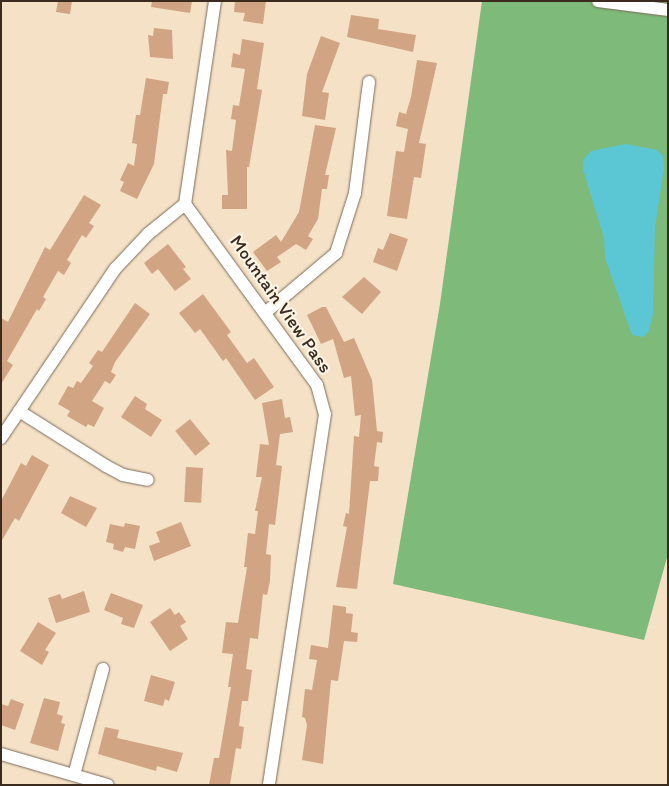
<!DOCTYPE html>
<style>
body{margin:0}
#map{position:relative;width:669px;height:786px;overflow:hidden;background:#f4e1c6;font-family:Itim,sans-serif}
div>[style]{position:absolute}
.forest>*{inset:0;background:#7eba79}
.water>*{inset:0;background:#5bc7d4}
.building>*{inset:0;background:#d1a583;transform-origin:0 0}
.roads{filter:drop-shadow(0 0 1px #7c6a59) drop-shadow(0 0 1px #7c6a59)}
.minor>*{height:12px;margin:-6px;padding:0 6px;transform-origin:6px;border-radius:6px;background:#fff}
span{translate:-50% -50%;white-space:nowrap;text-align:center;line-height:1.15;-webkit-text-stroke:4.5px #fcf5e5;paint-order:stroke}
.street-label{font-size:19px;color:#3b2a1e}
.frame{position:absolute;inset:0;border:2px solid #3b2a1e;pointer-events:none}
</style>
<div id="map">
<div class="forest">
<div style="clip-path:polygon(482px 1px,668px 1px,668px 554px,644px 640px,393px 584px,440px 304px)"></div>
</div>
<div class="water">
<div style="clip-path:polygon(626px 144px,657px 150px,663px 156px,664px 168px,655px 228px,653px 314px,649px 331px,643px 337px,632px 335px,605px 258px,604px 238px,583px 169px,583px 160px,591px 151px)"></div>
</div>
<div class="building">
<div style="clip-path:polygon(58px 1px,72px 1px,70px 14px,56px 12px)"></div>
<div style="clip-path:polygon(152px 1px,192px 1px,190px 13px,151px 7px)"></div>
<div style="clip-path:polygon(235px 1px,266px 1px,263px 24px,243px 21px,245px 13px,234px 12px)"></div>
<div style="clip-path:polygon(351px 15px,379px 19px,378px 29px,416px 35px,413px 52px,347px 37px)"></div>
<div style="clip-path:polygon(154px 28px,172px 30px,173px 59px,150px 57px,148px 35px,153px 36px)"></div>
<div style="clip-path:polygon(321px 36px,340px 43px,322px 92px,329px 93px,325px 120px,302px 116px,307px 74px)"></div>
<div style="clip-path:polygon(242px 39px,264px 43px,257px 89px,262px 90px,249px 167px,247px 167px,247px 209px,222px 209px,222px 195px,228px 195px,226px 150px,232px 151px,236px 120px,231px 119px,233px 105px,239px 106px,245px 69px,231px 67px,233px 53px,240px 55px)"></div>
<div style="clip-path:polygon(417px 60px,437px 63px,419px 143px,426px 144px,421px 178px,414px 177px,407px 219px,387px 216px,396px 151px,404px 152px,408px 129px,396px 126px,399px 112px,406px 114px,411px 97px)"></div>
<div style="clip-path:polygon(146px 78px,169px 82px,167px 94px,163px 94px,154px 164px,137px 199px,120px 191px,124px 182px,120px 180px,128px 163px,134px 166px,137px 144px,132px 143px,136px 115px,140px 115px)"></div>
<div style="clip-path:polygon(315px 125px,336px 128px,325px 175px,329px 175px,327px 189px,322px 189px,318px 219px,308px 236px,313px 239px,306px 250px,296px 244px,277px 257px,281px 262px,267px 271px,253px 252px,276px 235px,281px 242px,299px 212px)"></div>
<div style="clip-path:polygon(84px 195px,101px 205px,89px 223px,94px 226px,86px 238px,82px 235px,67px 260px,71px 263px,64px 275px,58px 271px,43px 297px,46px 299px,39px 311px,37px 309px,7px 361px,13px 365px,1px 384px,1px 318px,8px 322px,45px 247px,50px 250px)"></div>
<div style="clip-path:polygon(390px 233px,408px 239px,397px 271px,373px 262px,378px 248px,383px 250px)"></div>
<div style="clip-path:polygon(168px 244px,186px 267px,183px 269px,191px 279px,175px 291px,158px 269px,152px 274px,144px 263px)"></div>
<div style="clip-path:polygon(364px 277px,381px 292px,362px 314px,342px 297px)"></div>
<div style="clip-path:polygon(203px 294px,231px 332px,227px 335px,247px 363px,254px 358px,274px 387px,255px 400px,226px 358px,223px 361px,200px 329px,195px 333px,179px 313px)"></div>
<div style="clip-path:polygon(135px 303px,150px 314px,115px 362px,111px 372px,116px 375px,110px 384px,105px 381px,92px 401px,104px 408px,94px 427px,88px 424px,86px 427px,67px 416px,70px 411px,58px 404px,68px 386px,73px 388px,77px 381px,81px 383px,93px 366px,89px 363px,98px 350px,102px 352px)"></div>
<div style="clip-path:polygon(322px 307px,326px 307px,344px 342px,354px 338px,372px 380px,377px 431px,383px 432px,382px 443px,377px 442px,374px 466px,379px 467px,378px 481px,370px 481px,357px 589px,336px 587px,347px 527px,343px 526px,346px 513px,349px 514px,354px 436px,359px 437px,361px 415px,355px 416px,351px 376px,344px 378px,333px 339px,321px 344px,307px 315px)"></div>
<div style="clip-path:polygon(135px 396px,147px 404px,145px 409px,162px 420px,151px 437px,121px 417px)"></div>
<div style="clip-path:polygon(282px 399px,285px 418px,290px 417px,293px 432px,280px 434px,276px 465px,282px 466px,275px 525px,269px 524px,266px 554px,271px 555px,270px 581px,267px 595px,263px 594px,258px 639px,250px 638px,246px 669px,252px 670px,248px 701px,242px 701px,239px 726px,244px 727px,241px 749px,236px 748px,230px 785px,209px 785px,214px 758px,219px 758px,231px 687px,228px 687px,233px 654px,222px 653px,226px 622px,238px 623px,247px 567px,244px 567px,248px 533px,255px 534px,258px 511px,255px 511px,262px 477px,256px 477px,260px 444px,269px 445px,262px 403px)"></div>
<div style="left:190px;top:419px;width:32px;height:19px;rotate:51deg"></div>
<div style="clip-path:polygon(32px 455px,49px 465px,19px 521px,15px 518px,1px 542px,1px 501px,21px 463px,26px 466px)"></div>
<div style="left:186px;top:467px;width:17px;height:35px;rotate:3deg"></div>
<div style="clip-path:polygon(70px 496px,97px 508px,86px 527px,61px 513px)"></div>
<div style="clip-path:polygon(181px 522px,191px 546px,154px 561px,149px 546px,160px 542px,156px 532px)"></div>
<div style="clip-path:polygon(125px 523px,140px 526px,135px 549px,125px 547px,123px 552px,113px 549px,114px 544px,106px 542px,110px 524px,124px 527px)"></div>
<div style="clip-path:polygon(84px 591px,90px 612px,56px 623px,48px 598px,60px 594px,62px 599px)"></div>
<div style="clip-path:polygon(111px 593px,143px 605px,134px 628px,121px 624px,123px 618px,104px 610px)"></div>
<div style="clip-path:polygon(333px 605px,346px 607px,346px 613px,353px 614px,351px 632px,358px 633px,357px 642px,344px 641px,338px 681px,331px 680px,323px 764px,302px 760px,307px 725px,305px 718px,302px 717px,305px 689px,312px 690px,317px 660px,309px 659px,311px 645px,328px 648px)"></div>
<div style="clip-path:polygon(170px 608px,175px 615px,179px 612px,186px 622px,180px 626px,188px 639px,170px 651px,150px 622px)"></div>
<div style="clip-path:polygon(38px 622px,56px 633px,45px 650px,49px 652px,42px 665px,20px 651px)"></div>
<div style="clip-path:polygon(151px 675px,175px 682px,169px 701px,165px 699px,163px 706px,144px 701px)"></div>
<div style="clip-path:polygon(44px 698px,60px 702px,57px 714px,63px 716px,61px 723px,65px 724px,58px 751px,30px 743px)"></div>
<div style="clip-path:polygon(11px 699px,24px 704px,15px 730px,1px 725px,1px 704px,8px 706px)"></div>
<div style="clip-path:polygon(105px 727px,119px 730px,117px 738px,183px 753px,177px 772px,157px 766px,156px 771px,98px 754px)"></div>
</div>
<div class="roads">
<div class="minor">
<div style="left:215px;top:1px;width:205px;rotate:98.4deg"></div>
<div style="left:185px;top:204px;width:224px;rotate:53.9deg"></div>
<div style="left:317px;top:385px;width:30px;rotate:75deg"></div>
<div style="left:325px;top:414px;width:375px;rotate:98.6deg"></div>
<div style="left:598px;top:1px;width:71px;rotate:7.3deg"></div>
<div style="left:266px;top:312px;width:92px;rotate:-40.1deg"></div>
<div style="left:336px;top:253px;width:63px;rotate:-72.4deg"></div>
<div style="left:355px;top:193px;width:112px;rotate:-82.8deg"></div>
<div style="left:19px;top:411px;width:103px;rotate:32.3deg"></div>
<div style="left:106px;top:466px;width:19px;rotate:28deg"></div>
<div style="left:123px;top:475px;width:25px;rotate:11deg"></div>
<div style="left:1px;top:438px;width:204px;rotate:-56deg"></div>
<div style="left:115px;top:269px;width:48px;rotate:-46.7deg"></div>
<div style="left:148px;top:234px;width:48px;rotate:-39deg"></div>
<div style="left:1px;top:754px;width:111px;rotate:16.2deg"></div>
<div style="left:74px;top:775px;width:110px;rotate:-74.7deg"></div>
</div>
</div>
<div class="street-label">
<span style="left:281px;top:304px;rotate:55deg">Mountain View Pass</span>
</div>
<div class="frame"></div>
</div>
